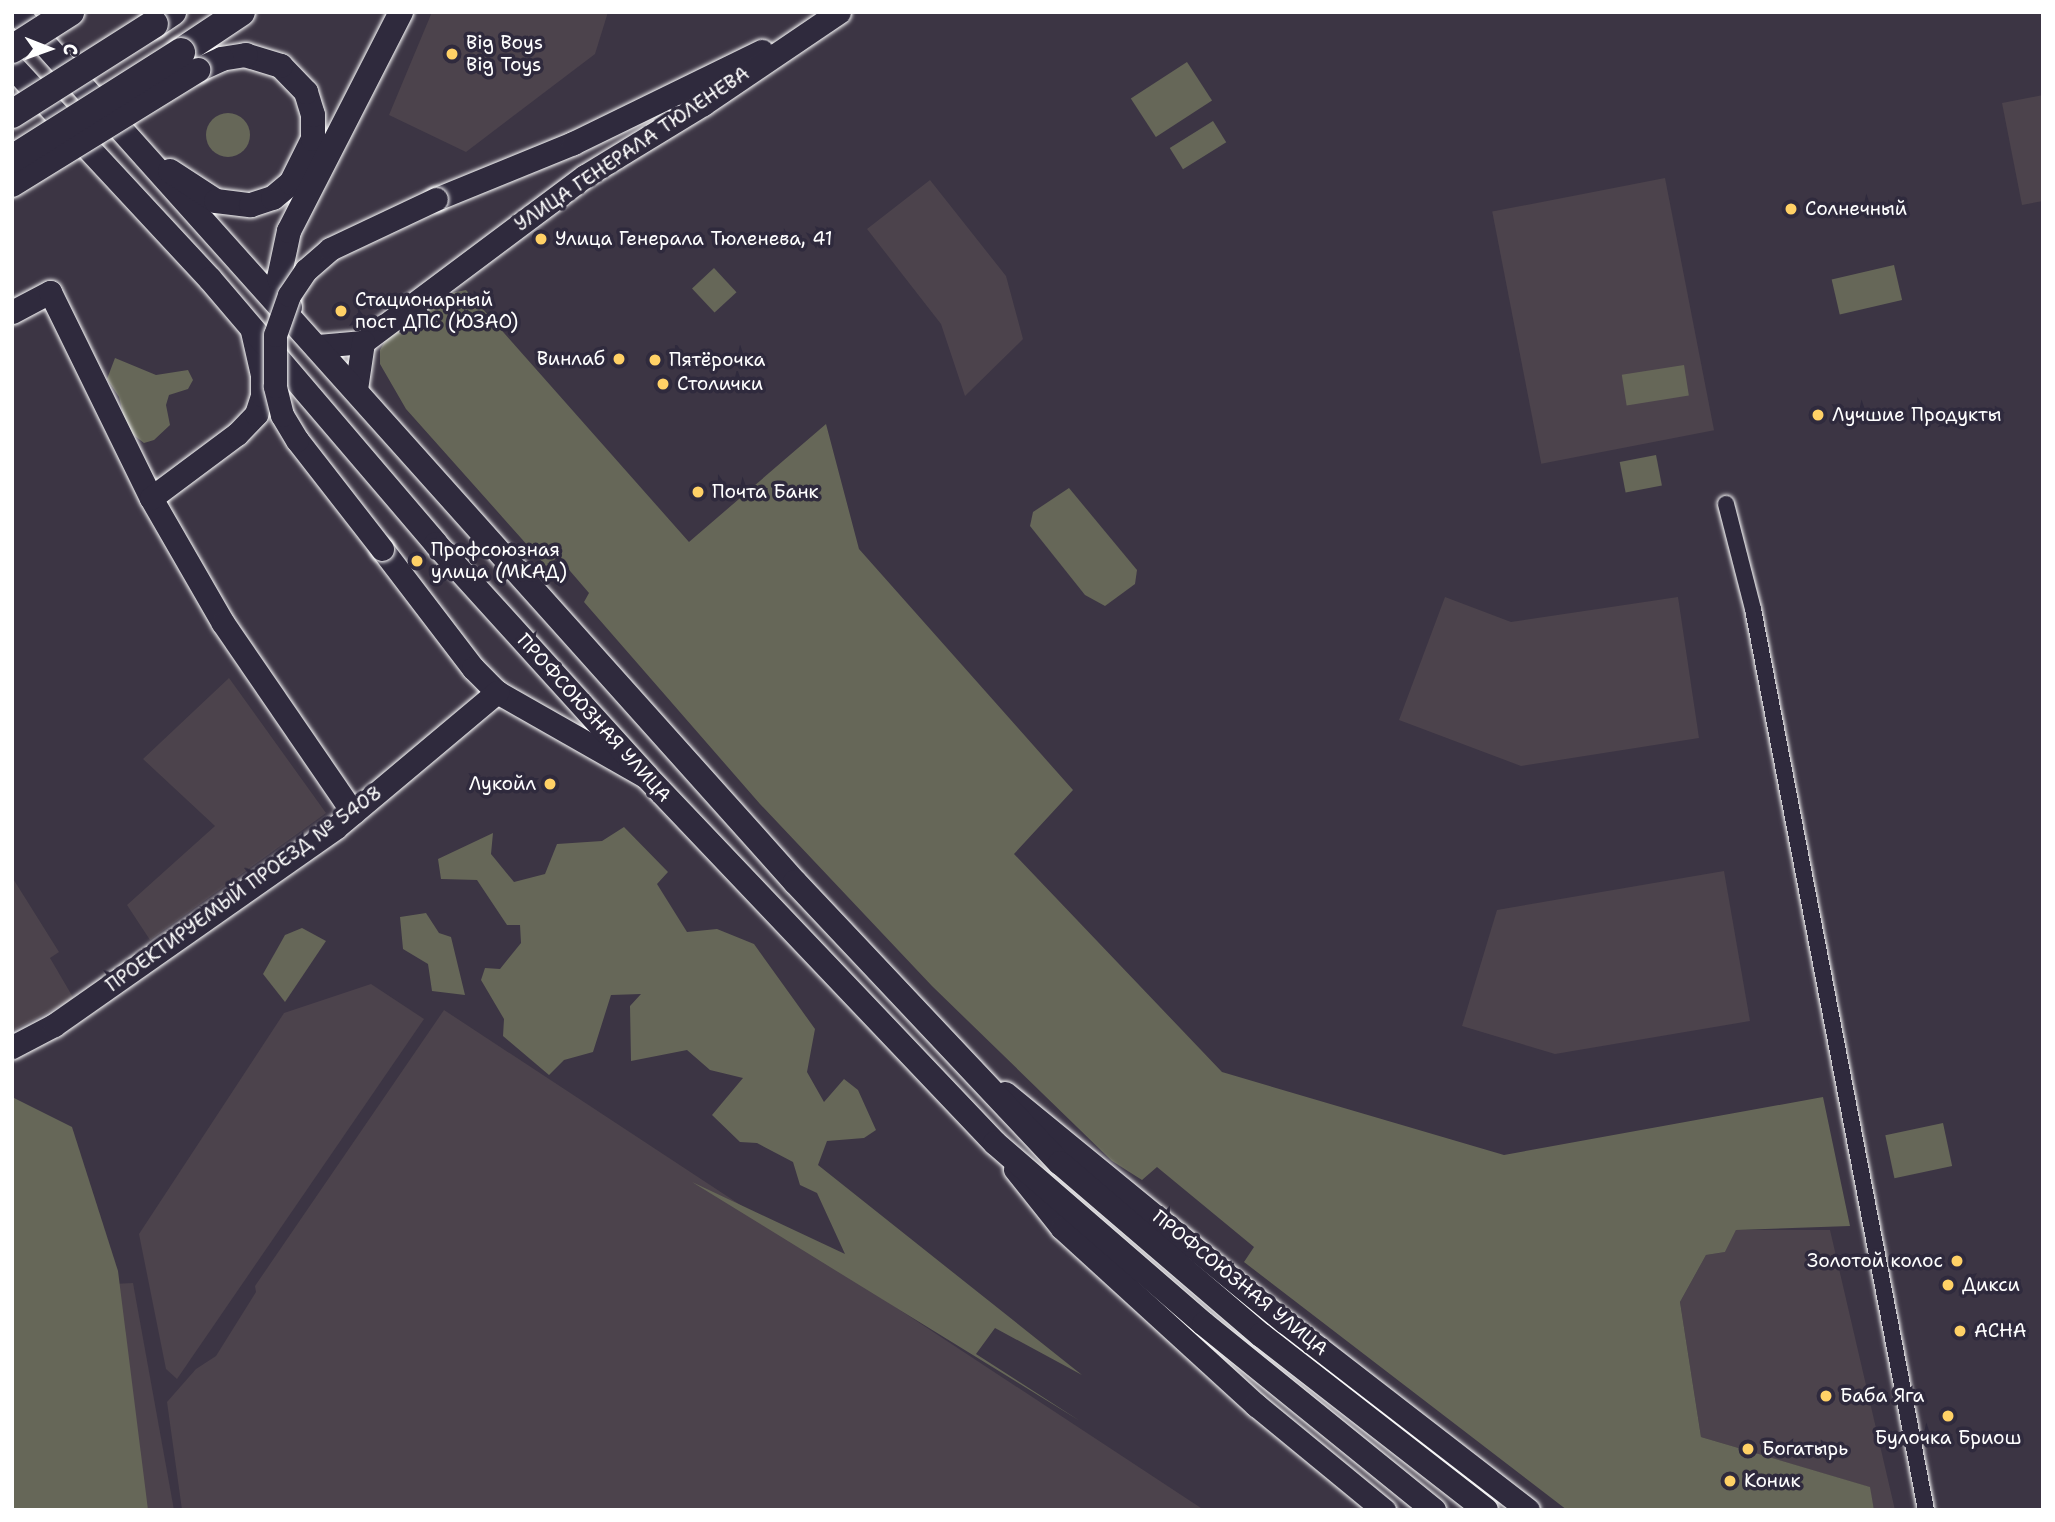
<!DOCTYPE html>
<meta charset="utf-8">
<style>
body{margin:0}
#map{position:relative;width:2055px;height:1522px;overflow:hidden;background:#3c3544;font-family:"Shantell Sans",sans-serif}
div>[style]{position:absolute}
.built>*{inset:0;background:#4c434c;transform-origin:0 0}
.green>*{inset:0;background:#666758;transform-origin:0 0}
.round{border-radius:50%}
.roads{filter:drop-shadow(0 0 2px #fff) drop-shadow(0 0 2px #fff)}
.street>*{height:16px;margin:-8px;padding:0 8px;transform-origin:8px;border-radius:8px;background:#2f2a3d}
.secondary>*{height:23px;margin:-11.5px;padding:0 11.5px;transform-origin:11.5px;border-radius:11.5px;background:#2f2a3d}
.primary>*{height:24px;margin:-12px;padding:0 12px;transform-origin:12px;border-radius:12px;background:#2f2a3d}
.highway>*{height:28px;margin:-14px;padding:0 14px;transform-origin:14px;border-radius:14px;background:#2f2a3d}
.bridges{filter:drop-shadow(0 0 2px #fff) drop-shadow(0 0 2px #fff)}
.secondary-bridge>*{height:23px;margin:-11.5px;padding:0 11.5px;transform-origin:11.5px;border-radius:11.5px;background:#2f2a3d}
.primary-bridge>*{height:24px;margin:-12px;padding:0 12px;transform-origin:12px;border-radius:12px;background:#2f2a3d}
.highway-bridge>*{height:28px;margin:-14px;padding:0 14px;transform-origin:14px;border-radius:14px;background:#2f2a3d}
.dots>*{width:19px;height:19px;translate:-50% -50%;box-sizing:border-box;border:4px solid #2f2a3d;border-radius:50%}
span{translate:-50% -50%;white-space:nowrap;text-align:center;line-height:1.15;-webkit-text-stroke:7px #2f2a3d;paint-order:stroke}
.poi-label{font-size:19px;color:#fff}
.left{translate:0 -50%;text-align:left}
.right{translate:-100% -50%;text-align:right}
.street-label{font-size:19px;color:#fff}
.frame{position:absolute;inset:0;border:14px solid #fff;pointer-events:none}
.north{position:absolute;left:14px;top:14px;width:70px;height:70px;-webkit-text-stroke:5px #2f2a3d;paint-order:stroke;rotate:91deg;font-size:19px;font-weight:700;line-height:28px;text-align:center;color:#fff}
.north::after{content:'';display:block;margin:auto;width:24px;height:32px;background:#fff;clip-path:polygon(50% 0,100% 100%,50% 72%,0 100%)}
</style>
<div id="map">
<div class="built">
<div style="clip-path:polygon(432px 12px,608px 12px,595px 54px,466px 152px,389px 115px)"></div>
<div style="clip-path:polygon(2043px 95px,2043px 201px,2022px 205px,2002px 103px)"></div>
<div style="left:1665px;top:178px;width:257px;height:176px;rotate:79deg"></div>
<div style="clip-path:polygon(930px 180px,1006px 276px,1023px 339px,965px 396px,941px 324px,867px 229px)"></div>
<div style="clip-path:polygon(1445px 597px,1511px 622px,1678px 597px,1699px 738px,1521px 766px,1399px 720px)"></div>
<div style="clip-path:polygon(229px 678px,326px 813px,150px 940px,127px 905px,215px 826px,143px 759px)"></div>
<div style="clip-path:polygon(1724px 871px,1750px 1021px,1555px 1054px,1462px 1026px,1497px 910px)"></div>
<div style="clip-path:polygon(12px 877px,59px 952px,50px 958px,74px 999px,12px 1031px)"></div>
<div style="clip-path:polygon(371px 984px,424px 1019px,177px 1379px,166px 1369px,139px 1234px,284px 1013px)"></div>
<div style="clip-path:polygon(444px 1010px,1204px 1510px,182px 1510px,167px 1402px,196px 1369px,216px 1356px,256px 1292px,255px 1286px)"></div>
<div style="clip-path:polygon(1736px 1230px,1830px 1230px,1895px 1510px,1874px 1510px,1869px 1487px,1701px 1437px,1680px 1302px,1706px 1255px,1725px 1252px)"></div>
<div style="clip-path:polygon(133px 1283px,174px 1510px,139px 1510px,113px 1284px)"></div>
</div>
<div class="green">
<div style="left:1187px;top:62px;width:46px;height:67px;rotate:57deg"></div>
<div class="round" style="left:206px;top:113px;width:44px;height:44px"></div>
<div style="left:1213px;top:121px;width:25px;height:51px;rotate:58deg"></div>
<div style="left:1894px;top:265px;width:36px;height:64px;rotate:77deg"></div>
<div style="left:714px;top:268px;width:33px;height:30px;rotate:47deg"></div>
<div style="clip-path:polygon(466px 290px,689px 542px,826px 424px,859px 549px,1073px 790px,1014px 854px,1222px 1072px,1504px 1155px,1823px 1097px,1850px 1226px,1736px 1230px,1725px 1252px,1706px 1255px,1680px 1302px,1701px 1437px,1870px 1487px,1874px 1510px,1567px 1510px,1244px 1262px,1254px 1247px,1157px 1167px,1142px 1180px,1112px 1161px,932px 986px,760px 804px,584px 602px,589px 593px,558px 557px,546px 566px,406px 409px,380px 364px,380px 350px,385px 341px,451px 293px)"></div>
<div style="clip-path:polygon(115px 358px,156px 375px,188px 370px,193px 380px,188px 389px,169px 395px,166px 405px,170px 425px,154px 440px,144px 443px,127px 430px,119px 397px,107px 379px)"></div>
<div style="left:1684px;top:365px;width:31px;height:63px;rotate:81deg"></div>
<div style="left:1656px;top:455px;width:31px;height:37px;rotate:79deg"></div>
<div style="clip-path:polygon(1069px 488px,1137px 570px,1135px 584px,1105px 606px,1085px 595px,1030px 526px,1033px 512px)"></div>
<div style="clip-path:polygon(624px 827px,668px 872px,657px 884px,687px 932px,717px 929px,754px 944px,815px 1029px,807px 1072px,824px 1102px,844px 1079px,858px 1090px,876px 1130px,864px 1138px,827px 1141px,818px 1165px,1082px 1375px,995px 1328px,976px 1354px,1080px 1421px,692px 1182px,845px 1254px,817px 1193px,800px 1185px,793px 1162px,757px 1143px,740px 1142px,712px 1115px,743px 1078px,710px 1070px,687px 1050px,631px 1061px,630px 1006px,641px 994px,611px 995px,593px 1052px,564px 1060px,549px 1075px,503px 1036px,504px 1019px,481px 980px,485px 968px,500px 969px,521px 943px,520px 925px,507px 925px,477px 880px,441px 879px,438px 859px,493px 833px,491px 854px,514px 882px,545px 874px,557px 844px,602px 841px)"></div>
<div style="clip-path:polygon(426px 913px,439px 933px,451px 937px,465px 995px,432px 991px,428px 964px,403px 949px,400px 917px)"></div>
<div style="clip-path:polygon(302px 928px,326px 941px,285px 1002px,263px 974px,285px 935px)"></div>
<div style="clip-path:polygon(14px 1098px,72px 1127px,118px 1271px,148px 1510px,12px 1510px)"></div>
<div style="left:1943px;top:1123px;width:44px;height:59px;rotate:78deg"></div>
</div>
<div class="roads">
<div class="street">
<div style="left:1726px;top:504px;width:108px;rotate:75.6deg"></div>
<div style="left:1753px;top:609px;width:917px;rotate:79.13deg"></div>
</div>
<div class="secondary">
<div style="left:436px;top:199px;width:148px;rotate:-22.2deg"></div>
<div style="left:573px;top:143px;width:210px;rotate:-26deg"></div>
<div style="left:12px;top:312px;width:43px;rotate:-27.8deg"></div>
<div style="left:50px;top:292px;width:229px;rotate:63.9deg"></div>
<div style="left:151px;top:498px;width:144px;rotate:60.1deg"></div>
<div style="left:223px;top:623px;width:230px;rotate:55.6deg"></div>
<div style="left:318px;top:346px;width:45px;rotate:-5.1deg"></div>
<div style="left:363px;top:342px;width:277px;rotate:-36.8deg"></div>
<div style="left:585px;top:176px;width:138px;rotate:-31.4deg"></div>
<div style="left:703px;top:104px;width:164px;rotate:-34.1deg"></div>
<div style="left:356px;top:389px;width:48px;rotate:-81.5deg"></div>
<div style="left:151px;top:498px;width:107px;rotate:-36.7deg"></div>
<div style="left:237px;top:434px;width:28px;rotate:-46deg"></div>
<div style="left:256px;top:414px;width:20px;rotate:-72deg"></div>
<div style="left:262px;top:395px;width:20px;rotate:-90deg"></div>
<div style="left:262px;top:375px;width:45px;rotate:-102.8deg"></div>
<div style="left:382px;top:549px;width:150px;rotate:52.6deg"></div>
<div style="left:473px;top:668px;width:34px;rotate:45deg"></div>
<div style="left:497px;top:692px;width:170px;rotate:29.6deg"></div>
<div style="left:12px;top:1047px;width:47px;rotate:-27.6deg"></div>
<div style="left:54px;top:1025px;width:343px;rotate:-35deg"></div>
<div style="left:335px;top:828px;width:212px;rotate:-40deg"></div>
<div style="left:1005px;top:1093px;width:362px;rotate:39.3deg"></div>
<div style="left:1285px;top:1322px;width:307px;rotate:37.7deg"></div>
<div style="left:1015px;top:1169px;width:75px;rotate:51.5deg"></div>
<div style="left:1062px;top:1228px;width:263px;rotate:42.4deg"></div>
<div style="left:1256px;top:1405px;width:166px;rotate:39.4deg"></div>
</div>
<div class="primary">
<div style="left:16px;top:12px;width:1168px;rotate:48.16deg"></div>
<div style="left:795px;top:882px;width:386px;rotate:46.7deg"></div>
<div style="left:1060px;top:1163px;width:265px;rotate:40.6deg"></div>
<div style="left:1261px;top:1335px;width:285px;rotate:37.9deg"></div>
<div style="left:12px;top:66px;width:291px;rotate:47.1deg"></div>
<div style="left:210px;top:279px;width:348px;rotate:49.5deg"></div>
<div style="left:436px;top:544px;width:314px;rotate:47.8deg"></div>
<div style="left:647px;top:777px;width:505px;rotate:46.44deg"></div>
<div style="left:995px;top:1143px;width:276px;rotate:40.9deg"></div>
<div style="left:1204px;top:1324px;width:296px;rotate:39deg"></div>
<div style="left:170px;top:171px;width:55px;rotate:33.1deg"></div>
<div style="left:216px;top:201px;width:35px;rotate:7deg"></div>
<div style="left:251px;top:205px;width:23px;rotate:-18deg"></div>
<div style="left:273px;top:198px;width:23px;rotate:-40deg"></div>
<div style="left:291px;top:183px;width:49px;rotate:-63.4deg"></div>
<div style="left:313px;top:139px;width:24px;rotate:-90deg"></div>
<div style="left:313px;top:115px;width:24px;rotate:-107deg"></div>
<div style="left:306px;top:92px;width:36px;rotate:-134deg"></div>
<div style="left:281px;top:66px;width:37px;rotate:-163deg"></div>
<div style="left:246px;top:55px;width:24px;rotate:171deg"></div>
<div style="left:222px;top:59px;width:26px;rotate:155deg"></div>
<div style="left:290px;top:307px;width:31px;rotate:-111deg"></div>
<div style="left:279px;top:278px;width:48px;rotate:-78deg"></div>
<div style="left:289px;top:231px;width:246px;rotate:-62.9deg"></div>
</div>
<div class="highway">
<div style="left:154px;top:24px;width:22px;rotate:-34deg"></div>
<div style="left:181px;top:52px;width:72px;rotate:-33.7deg"></div>
</div>
</div>
<div class="bridges">
<div class="secondary-bridge">
<div style="left:382px;top:549px;width:138px;rotate:-127.9deg"></div>
<div style="left:297px;top:440px;width:29px;rotate:-121deg"></div>
<div style="left:282px;top:415px;width:30px;rotate:-104deg"></div>
<div style="left:275px;top:386px;width:51px;rotate:-90deg"></div>
<div style="left:275px;top:335px;width:42px;rotate:-70.7deg"></div>
<div style="left:289px;top:295px;width:30px;rotate:-56deg"></div>
<div style="left:306px;top:270px;width:32px;rotate:-41deg"></div>
<div style="left:330px;top:249px;width:117px;rotate:-25.3deg"></div>
</div>
<div class="primary-bridge">
<div style="left:12px;top:185px;width:219px;rotate:-31.7deg"></div>
</div>
<div class="highway-bridge">
<div style="left:12px;top:49px;width:69px;rotate:-32.5deg"></div>
<div style="left:12px;top:114px;width:168px;rotate:-32.4deg"></div>
<div style="left:12px;top:159px;width:200px;rotate:-32.3deg"></div>
</div>
</div>
<div class="dots">
<div style="left:452px;top:54px;background:#ffd166"></div>
<div style="left:1791px;top:209px;background:#ffd166"></div>
<div style="left:541px;top:239px;background:#ffd166"></div>
<div style="left:341px;top:311px;background:#ffd166"></div>
<div style="left:619px;top:359px;background:#ffd166"></div>
<div style="left:655px;top:360px;background:#ffd166"></div>
<div style="left:663px;top:384px;background:#ffd166"></div>
<div style="left:1818px;top:415px;background:#ffd166"></div>
<div style="left:698px;top:492px;background:#ffd166"></div>
<div style="left:417px;top:561px;background:#ffd166"></div>
<div style="left:550px;top:784px;background:#ffd166"></div>
<div style="left:1957px;top:1261px;background:#ffd166"></div>
<div style="left:1948px;top:1285px;background:#ffd166"></div>
<div style="left:1960px;top:1331px;background:#ffd166"></div>
<div style="left:1826px;top:1396px;background:#ffd166"></div>
<div style="left:1948px;top:1416px;background:#ffd166"></div>
<div style="left:1748px;top:1449px;background:#ffd166"></div>
<div style="left:1730px;top:1481px;background:#ffd166"></div>
</div>
<div class="poi-label">
<span class="left" style="left:466px;top:54px">Big Boys<br>Big Toys</span>
<span class="left" style="left:1805px;top:209px">Солнечный</span>
<span class="left" style="left:555px;top:239px">Улица Генерала Тюленева, 41</span>
<span class="left" style="left:355px;top:311px">Стационарный<br>пост ДПС (ЮЗАО)</span>
<span class="right" style="left:605px;top:359px">Винлаб</span>
<span class="left" style="left:669px;top:360px">Пятёрочка</span>
<span class="left" style="left:677px;top:384px">Столички</span>
<span class="left" style="left:1832px;top:415px">Лучшие Продукты</span>
<span class="left" style="left:712px;top:492px">Почта Банк</span>
<span class="left" style="left:431px;top:561px">Профсоюзная<br>улица (МКАД)</span>
<span class="right" style="left:536px;top:784px">Лукойл</span>
<span class="right" style="left:1943px;top:1261px">Золотой колос</span>
<span class="left" style="left:1962px;top:1285px">Дикси</span>
<span class="left" style="left:1974px;top:1331px">АСНА</span>
<span class="left" style="left:1840px;top:1396px">Баба Яга</span>
<span style="left:1948px;top:1438px">Булочка Бриош</span>
<span class="left" style="left:1762px;top:1449px">Богатырь</span>
<span class="left" style="left:1744px;top:1481px">Коник</span>
</div>
<div class="street-label">
<span style="left:632px;top:149px;rotate:-34deg">УЛИЦА ГЕНЕРАЛА ТЮЛЕНЕВА</span>
<span style="left:594px;top:718px;rotate:48deg">ПРОФСОЮЗНАЯ УЛИЦА</span>
<span style="left:244px;top:889px;rotate:-36deg">ПРОЕКТИРУЕМЫЙ ПРОЕЗД № 5408</span>
<span style="left:1240px;top:1283px;rotate:39deg">ПРОФСОЮЗНАЯ УЛИЦА</span>
</div>
<div class="frame"></div>
<div class="north">С</div>
</div>
